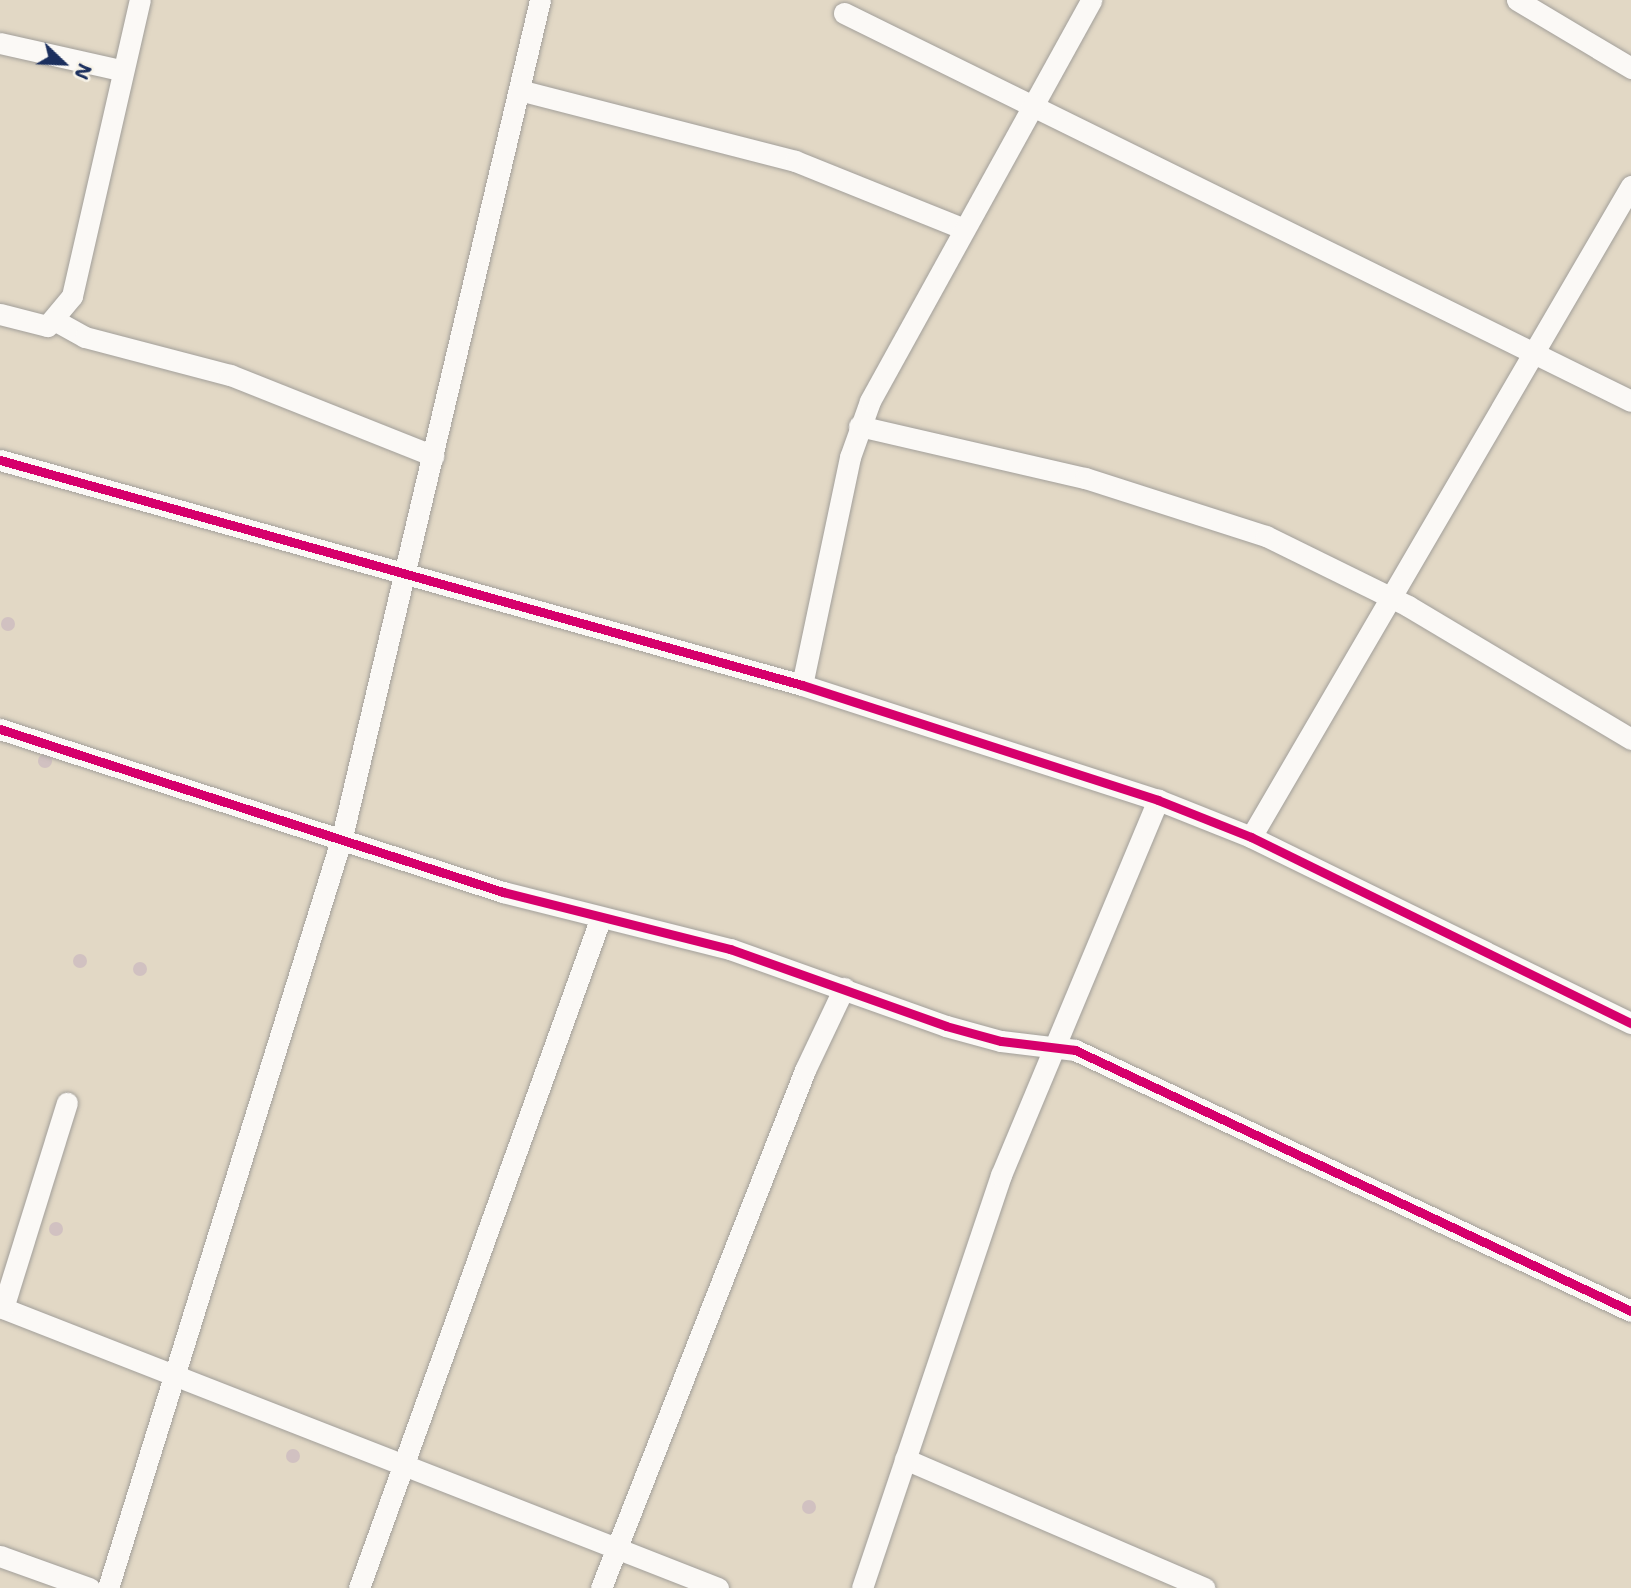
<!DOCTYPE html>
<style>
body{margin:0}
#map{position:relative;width:1631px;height:1588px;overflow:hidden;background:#e2d8c5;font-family:"Shantell Sans",sans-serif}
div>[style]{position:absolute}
.building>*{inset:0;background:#d1c1c1}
.round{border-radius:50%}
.roads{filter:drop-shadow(0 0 2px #a29f9a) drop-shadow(0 0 2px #a29f9a)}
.minor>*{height:21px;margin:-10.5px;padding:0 10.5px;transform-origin:10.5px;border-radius:10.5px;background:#fbf9f6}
.cycleway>*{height:9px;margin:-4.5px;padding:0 4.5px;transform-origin:4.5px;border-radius:4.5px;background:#d6006c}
span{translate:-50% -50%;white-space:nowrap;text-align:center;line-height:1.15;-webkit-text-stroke:5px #f7f3e8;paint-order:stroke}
.north{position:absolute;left:28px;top:28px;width:70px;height:70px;-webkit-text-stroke:5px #f7f3e8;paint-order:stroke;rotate:113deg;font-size:19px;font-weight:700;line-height:28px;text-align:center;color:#1b2f5e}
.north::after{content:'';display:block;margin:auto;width:24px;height:32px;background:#1b2f5e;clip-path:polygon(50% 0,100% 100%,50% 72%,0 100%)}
</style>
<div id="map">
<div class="building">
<div class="round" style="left:1px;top:617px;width:14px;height:14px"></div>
<div class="round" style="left:38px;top:754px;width:14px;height:14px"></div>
<div class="round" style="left:73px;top:954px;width:14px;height:14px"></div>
<div class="round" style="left:133px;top:962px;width:14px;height:14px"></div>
<div class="round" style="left:49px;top:1222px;width:14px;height:14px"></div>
<div class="round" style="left:286px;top:1449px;width:14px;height:14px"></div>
<div class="round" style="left:802px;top:1500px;width:14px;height:14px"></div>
</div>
<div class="roads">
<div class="minor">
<div style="left:1517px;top:0;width:133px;rotate:30.8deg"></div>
<div style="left:844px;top:13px;width:877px;rotate:26.24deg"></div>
<div style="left:0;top:43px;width:123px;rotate:12.7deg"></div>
<div style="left:519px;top:90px;width:285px;rotate:14.4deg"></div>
<div style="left:795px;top:161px;width:182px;rotate:21.9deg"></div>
<div style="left:0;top:314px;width:49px;rotate:14.3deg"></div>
<div style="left:47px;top:326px;width:39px;rotate:-50deg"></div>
<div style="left:72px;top:296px;width:304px;rotate:-77.1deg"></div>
<div style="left:56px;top:321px;width:33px;rotate:29deg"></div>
<div style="left:85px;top:337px;width:150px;rotate:14.7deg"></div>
<div style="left:230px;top:375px;width:219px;rotate:21.7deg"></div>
<div style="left:859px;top:426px;width:232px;rotate:13deg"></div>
<div style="left:1085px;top:478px;width:190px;rotate:17.8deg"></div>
<div style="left:1266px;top:536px;width:158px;rotate:26.2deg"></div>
<div style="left:1408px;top:606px;width:260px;rotate:30.8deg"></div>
<div style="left:0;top:460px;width:833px;rotate:15.67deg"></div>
<div style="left:802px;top:685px;width:374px;rotate:17.9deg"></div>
<div style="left:1158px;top:800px;width:100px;rotate:21.7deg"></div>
<div style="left:1251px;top:837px;width:423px;rotate:26.1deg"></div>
<div style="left:802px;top:685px;width:233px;rotate:-78.1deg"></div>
<div style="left:850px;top:457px;width:59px;rotate:-70.3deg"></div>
<div style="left:870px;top:401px;width:458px;rotate:-61.1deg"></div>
<div style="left:0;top:729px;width:529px;rotate:17.96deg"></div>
<div style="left:503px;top:892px;width:234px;rotate:14.1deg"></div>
<div style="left:730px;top:949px;width:229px;rotate:19.6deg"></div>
<div style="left:946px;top:1026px;width:57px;rotate:15.3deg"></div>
<div style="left:1001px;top:1041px;width:75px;rotate:6.9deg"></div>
<div style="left:1075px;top:1050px;width:614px;rotate:25.15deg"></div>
<div style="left:1251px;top:837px;width:754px;rotate:-59.73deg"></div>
<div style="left:0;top:1307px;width:771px;rotate:21.37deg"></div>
<div style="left:3px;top:1308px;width:215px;rotate:-72.7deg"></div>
<div style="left:905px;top:1459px;width:326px;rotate:23.3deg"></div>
<div style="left:0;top:1556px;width:95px;rotate:19.8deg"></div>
<div style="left:108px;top:1588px;width:787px;rotate:-72.69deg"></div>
<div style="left:342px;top:837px;width:860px;rotate:-76.69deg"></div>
<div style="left:359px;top:1588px;width:713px;rotate:-70.17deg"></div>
<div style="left:601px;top:1588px;width:557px;rotate:-68.5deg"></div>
<div style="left:805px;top:1070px;width:91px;rotate:-64.6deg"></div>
<div style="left:862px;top:1588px;width:436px;rotate:-71.4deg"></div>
<div style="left:1001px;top:1175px;width:407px;rotate:-67.3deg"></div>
</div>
</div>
<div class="cycleway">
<div style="left:0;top:460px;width:833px;rotate:15.67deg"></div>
<div style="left:802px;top:685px;width:374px;rotate:17.9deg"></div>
<div style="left:1158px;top:800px;width:100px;rotate:21.7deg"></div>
<div style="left:1251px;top:837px;width:423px;rotate:26.1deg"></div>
<div style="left:0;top:729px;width:529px;rotate:17.96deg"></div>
<div style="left:503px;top:892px;width:234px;rotate:14.1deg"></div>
<div style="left:730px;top:949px;width:229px;rotate:19.6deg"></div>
<div style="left:946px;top:1026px;width:57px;rotate:15.3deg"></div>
<div style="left:1001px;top:1041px;width:75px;rotate:6.9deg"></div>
<div style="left:1075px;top:1050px;width:614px;rotate:25.15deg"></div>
</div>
<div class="north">N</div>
</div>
